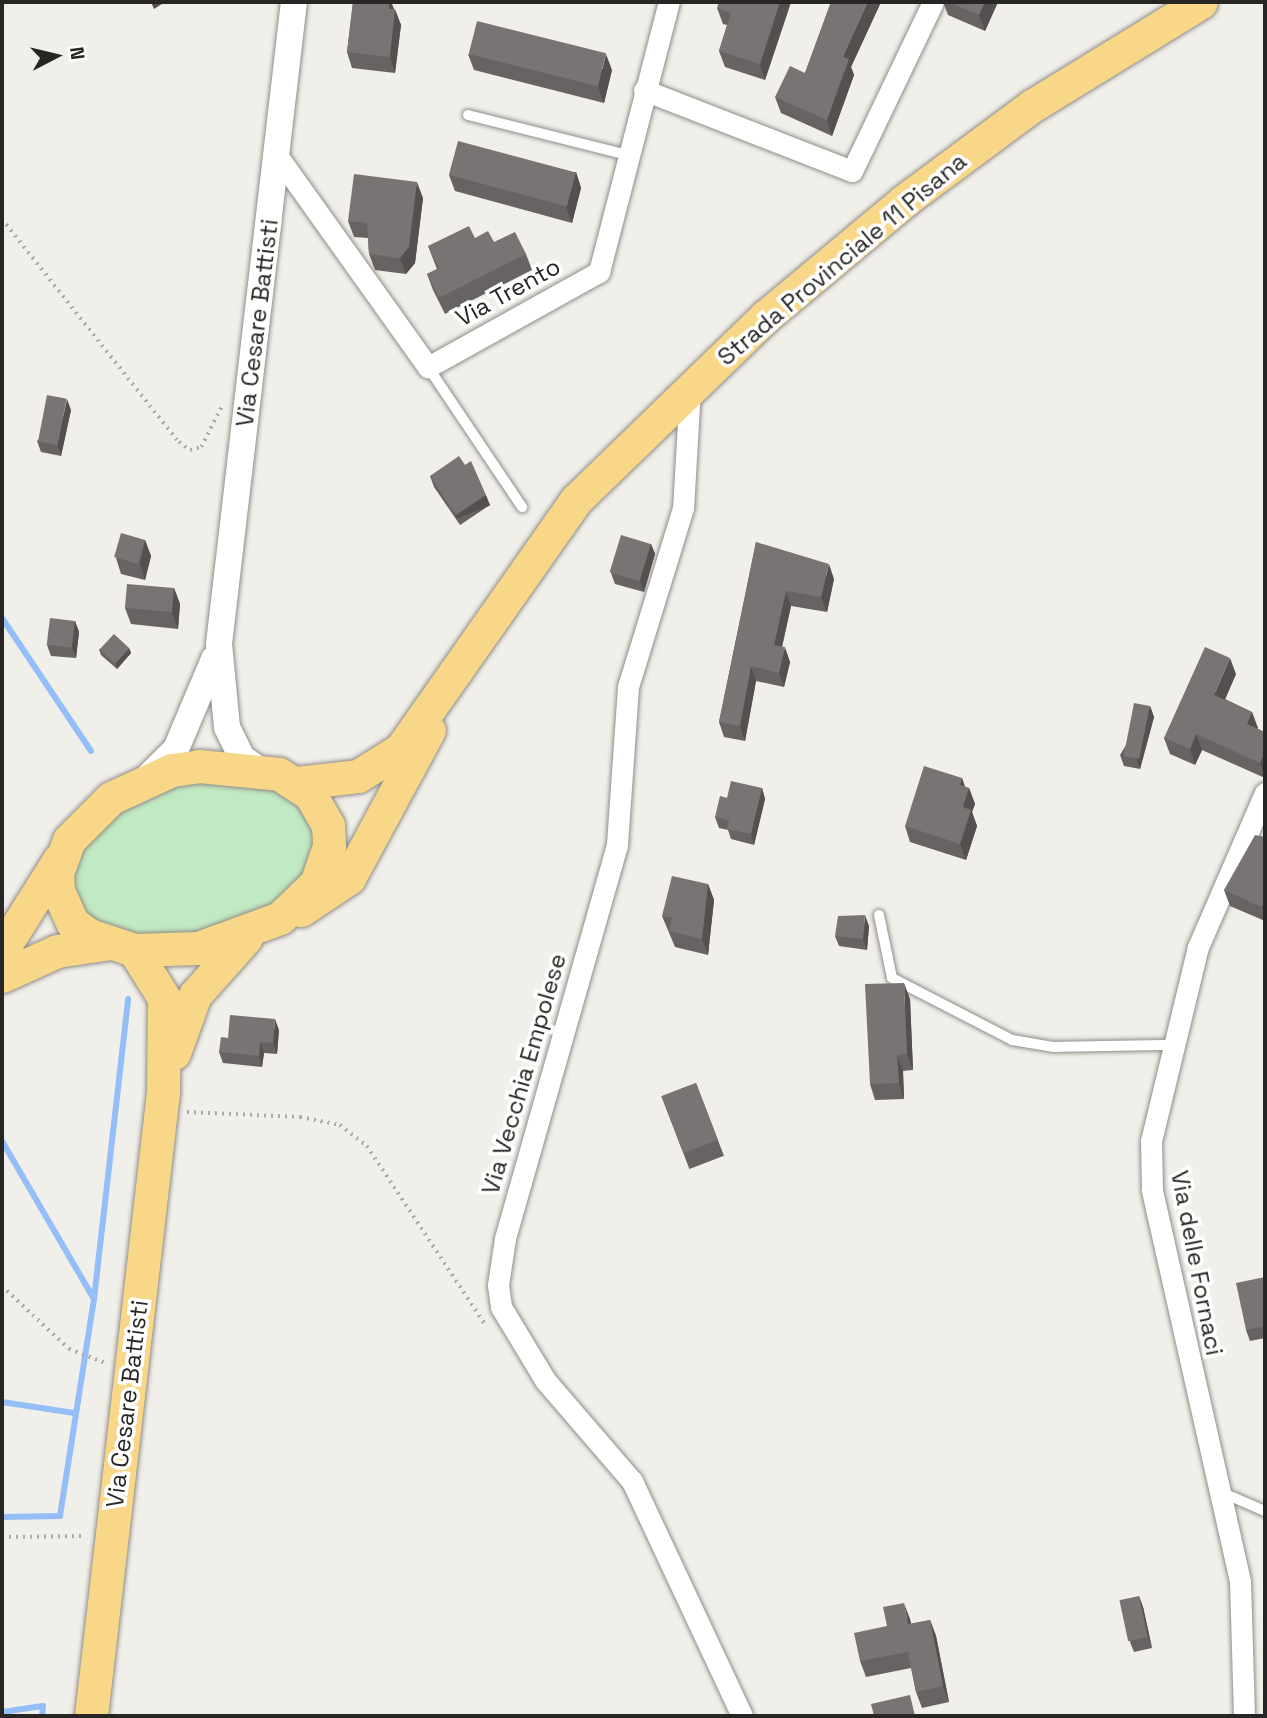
<!DOCTYPE html>
<style>
body{margin:0}
#map{position:relative;width:1267px;height:1718px;overflow:hidden;background:#f1efea;font-family:"Space Grotesk",sans-serif}
div>[style]{position:absolute}
.green>*{inset:0;background:#c1e9c2}
.stream>*{height:6px;margin:-3px;padding:0 3px;transform-origin:3px;border-radius:3px;background:#94bef7}
.path>*{height:3.5px;margin-top:-1.75px;transform-origin:0;background:repeating-linear-gradient(90deg,#adaba7 0 2px,transparent 0 7px)}
.roads{filter:drop-shadow(0 0 2px #8f8d88) drop-shadow(0 0 2px #8f8d88)}
.service>*{height:10px;margin:-5px;padding:0 5px;transform-origin:5px;border-radius:5px;background:#fff}
.minor>*{height:21px;margin:-10.5px;padding:0 10.5px;transform-origin:10.5px;border-radius:10.5px;background:#fff}
.tertiary>*{height:26px;margin:-13px;padding:0 13px;transform-origin:13px;border-radius:13px;background:#fff}
.primary>*{height:33px;margin:-16.5px;padding:0 16.5px;transform-origin:16.5px;border-radius:16.5px;background:#f9d788}
.wall>*{inset:0;background:#686363;transform-origin:0 0}
.shaded-wall>*{inset:0;background:#555050;transform-origin:0 0}
.building>*{inset:0;background:#797373;transform-origin:0 0}
span{translate:-50% -50%;white-space:nowrap;text-align:center;line-height:1.15;-webkit-text-stroke:7px #fff;paint-order:stroke}
.street-label{font-size:24px;color:#272624}
.frame{position:absolute;inset:0;border:4px solid #272624;pointer-events:none}
.north{position:absolute;left:21px;top:21px;width:70px;height:70px;-webkit-text-stroke:5px #fff;paint-order:stroke;rotate:83deg;font-size:19px;font-weight:700;line-height:28px;text-align:center;color:#272624}
.north::after{content:'';display:block;margin:auto;width:24px;height:32px;background:#272624;clip-path:polygon(50% 0,100% 100%,50% 72%,0 100%)}
</style>
<div id="map">
<div class="green">
<div style="clip-path:polygon(200px 779px,275px 786px,308px 813px,316px 845px,305px 876px,254px 917px,168px 940px,114px 931px,82px 913px,71px 889px,72px 862px,90px 832px,143px 796px)"></div>
</div>
<div class="stream">
<div style="left:2px;top:618px;width:160px;rotate:56.2deg"></div>
<div style="left:2px;top:1141px;width:183px;rotate:59.8deg"></div>
<div style="left:2px;top:1402px;width:73px;rotate:8.7deg"></div>
<div style="left:2px;top:1517px;width:58px;rotate:-1deg"></div>
<div style="left:60px;top:1516px;width:220px;rotate:-81.1deg"></div>
<div style="left:94px;top:1299px;width:302px;rotate:-83.5deg"></div>
<div style="left:2px;top:1712px;width:41px;rotate:-8.3deg"></div>
<div style="left:43px;top:1706px;width:10px;rotate:96deg"></div>
</div>
<div class="path">
<div style="left:2px;top:219px;width:285px;rotate:51.6deg"></div>
<div style="left:179px;top:442px;width:14px;rotate:36deg"></div>
<div style="left:190px;top:450px;width:11px;rotate:-15deg"></div>
<div style="left:201px;top:447px;width:44px;rotate:-62.9deg"></div>
<div style="left:187px;top:1112px;width:113px;rotate:2.5deg"></div>
<div style="left:300px;top:1117px;width:41px;rotate:11.3deg"></div>
<div style="left:340px;top:1125px;width:34px;rotate:38deg"></div>
<div style="left:367px;top:1146px;width:217px;rotate:56.5deg"></div>
<div style="left:2px;top:1286px;width:92px;rotate:43.2deg"></div>
<div style="left:69px;top:1349px;width:39px;rotate:21deg"></div>
<div style="left:2px;top:1537px;width:83px;rotate:-0.7deg"></div>
</div>
<div class="roads">
<div class="service">
<div style="left:468px;top:115px;width:164px;rotate:14.1deg"></div>
<div style="left:428px;top:367px;width:169px;rotate:56.1deg"></div>
<div style="left:879px;top:915px;width:64px;rotate:78.3deg"></div>
<div style="left:892px;top:978px;width:135px;rotate:27.3deg"></div>
<div style="left:1012px;top:1040px;width:43px;rotate:9.5deg"></div>
<div style="left:1054px;top:1047px;width:117px;rotate:-1deg"></div>
<div style="left:1221px;top:1492px;width:48px;rotate:23.4deg"></div>
</div>
<div class="minor">
<div style="left:644px;top:90px;width:223px;rotate:21.3deg"></div>
<div style="left:852px;top:171px;width:187px;rotate:-64.4deg"></div>
<div style="left:276px;top:154px;width:262px;rotate:54.5deg"></div>
<div style="left:428px;top:367px;width:196px;rotate:-29.1deg"></div>
<div style="left:599px;top:272px;width:279px;rotate:-75.5deg"></div>
<div style="left:690px;top:388px;width:120px;rotate:93.3deg"></div>
<div style="left:683px;top:508px;width:187px;rotate:107.1deg"></div>
<div style="left:628px;top:687px;width:158px;rotate:94deg"></div>
<div style="left:617px;top:845px;width:410px;rotate:105.9deg"></div>
<div style="left:505px;top:1239px;width:47px;rotate:98.7deg"></div>
<div style="left:498px;top:1285px;width:22px;rotate:82deg"></div>
<div style="left:501px;top:1307px;width:85px;rotate:58.9deg"></div>
<div style="left:545px;top:1380px;width:133px;rotate:49.3deg"></div>
<div style="left:632px;top:1481px;width:259px;rotate:64.9deg"></div>
<div style="left:1244px;top:1716px;width:135px;rotate:-91.7deg"></div>
<div style="left:1240px;top:1581px;width:402px;rotate:-102.7deg"></div>
<div style="left:1152px;top:1189px;width:48px;rotate:-91.2deg"></div>
<div style="left:1151px;top:1141px;width:200px;rotate:-76.4deg"></div>
<div style="left:1198px;top:947px;width:168px;rotate:-66.5deg"></div>
</div>
<div class="tertiary">
<div style="left:258px;top:769px;width:19px;rotate:-145deg"></div>
<div style="left:242px;top:758px;width:34px;rotate:-116deg"></div>
<div style="left:227px;top:727px;width:83px;rotate:-95.5deg"></div>
<div style="left:219px;top:644px;width:646px;rotate:-83.34deg"></div>
<div style="left:149px;top:776px;width:38px;rotate:-45deg"></div>
<div style="left:176px;top:749px;width:98px;rotate:-67.1deg"></div>
</div>
<div class="primary">
<div style="left:199px;top:766px;width:80px;rotate:5.7deg"></div>
<div style="left:279px;top:774px;width:37px;rotate:33deg"></div>
<div style="left:310px;top:794px;width:36px;rotate:60deg"></div>
<div style="left:328px;top:825px;width:21px;rotate:87deg"></div>
<div style="left:329px;top:846px;width:39px;rotate:109deg"></div>
<div style="left:316px;top:883px;width:50px;rotate:135.8deg"></div>
<div style="left:280px;top:918px;width:87px;rotate:159.9deg"></div>
<div style="left:198px;top:948px;width:64px;rotate:178.2deg"></div>
<div style="left:134px;top:950px;width:47px;rotate:-161.6deg"></div>
<div style="left:89px;top:935px;width:21px;rotate:-143deg"></div>
<div style="left:72px;top:922px;width:34px;rotate:-114deg"></div>
<div style="left:58px;top:891px;width:18px;rotate:-93deg"></div>
<div style="left:57px;top:873px;width:35px;rotate:-70deg"></div>
<div style="left:69px;top:840px;width:59px;rotate:-45deg"></div>
<div style="left:111px;top:798px;width:67px;rotate:-24.7deg"></div>
<div style="left:172px;top:770px;width:27px;rotate:-8deg"></div>
<div style="left:297px;top:783px;width:61px;rotate:-6.5deg"></div>
<div style="left:358px;top:776px;width:51px;rotate:-32.1deg"></div>
<div style="left:401px;top:749px;width:304px;rotate:-54.9deg"></div>
<div style="left:576px;top:500px;width:264px;rotate:-44.1deg"></div>
<div style="left:766px;top:316px;width:180px;rotate:-39.8deg"></div>
<div style="left:904px;top:201px;width:159px;rotate:-36.6deg"></div>
<div style="left:1032px;top:106px;width:198px;rotate:-31.6deg"></div>
<div style="left:301px;top:910px;width:58px;rotate:-33.7deg"></div>
<div style="left:349px;top:878px;width:168px;rotate:-61.6deg"></div>
<div style="left:2px;top:950px;width:107px;rotate:-57.7deg"></div>
<div style="left:2px;top:976px;width:60px;rotate:-24.4deg"></div>
<div style="left:57px;top:951px;width:54px;rotate:-8.6deg"></div>
<div style="left:174px;top:1053px;width:62px;rotate:-70.1deg"></div>
<div style="left:195px;top:995px;width:76px;rotate:-48.2deg"></div>
<div style="left:91px;top:1716px;width:628px;rotate:-83.42deg"></div>
<div style="left:163px;top:1092px;width:94px;rotate:-89.4deg"></div>
<div style="left:164px;top:998px;width:57px;rotate:-122deg"></div>
</div>
</div>
<div class="wall">
<div style="clip-path:polygon(353px 2px,391px 2px,401px 25px,395px 73px,352px 68px,347px 52px)"></div>
<div style="clip-path:polygon(791px 2px,765px 80px,725px 67px,719px 51px,727px 25px,723px 24px,717px 8px)"></div>
<div style="clip-path:polygon(831px 2px,881px 2px,851px 67px,854px 75px,832px 136px,781px 113px,775px 97px,805px 73px)"></div>
<div style="clip-path:polygon(943px 2px,1013px 2px,998px 2px,985px 31px,948px 15px)"></div>
<div style="clip-path:polygon(468px 54px,612px 70px,604px 103px,474px 70px)"></div>
<div style="clip-path:polygon(576px 172px,581px 188px,572px 223px,455px 191px,449px 175px)"></div>
<div style="clip-path:polygon(423px 198px,415px 263px,406px 274px,375px 270px,369px 254px,368px 238px,354px 237px,348px 221px)"></div>
<div style="clip-path:polygon(475px 238px,494px 242px,526px 254px,532px 270px,445px 314px,433px 290px,427px 274px,437px 269px,428px 246px)"></div>
<div style="clip-path:polygon(71px 410px,61px 456px,41px 452px,37px 441px)"></div>
<div style="clip-path:polygon(465px 465px,490px 505px,460px 525px,434px 487px,430px 476px)"></div>
<div style="clip-path:polygon(145px 540px,151px 556px,145px 580px,121px 574px,116px 558px)"></div>
<div style="clip-path:polygon(756px 542px,834px 579px,827px 612px,791px 606px,782px 647px,790px 662px,784px 687px,756px 681px,745px 741px,724px 737px,719px 722px)"></div>
<div style="clip-path:polygon(651px 544px,655px 554px,644px 592px,615px 584px,611px 573px)"></div>
<div style="clip-path:polygon(174px 588px,180px 604px,178px 629px,131px 624px,125px 608px)"></div>
<div style="clip-path:polygon(75px 621px,79px 632px,76px 658px,51px 656px,47px 645px)"></div>
<div style="clip-path:polygon(129px 648px,131px 653px,117px 669px,101px 655px,99px 649px)"></div>
<div style="clip-path:polygon(1236px 674px,1225px 699px,1252px 712px,1257px 729px,1265px 732px,1265px 778px,1202px 750px,1195px 765px,1170px 754px,1164px 738px)"></div>
<div style="clip-path:polygon(1150px 706px,1154px 717px,1140px 769px,1124px 766px,1120px 755px)"></div>
<div style="clip-path:polygon(962px 778px,965px 787px,969px 788px,975px 804px,972px 812px,977px 826px,966px 860px,910px 842px,905px 826px)"></div>
<div style="clip-path:polygon(762px 788px,765px 799px,754px 845px,731px 839px,728px 830px,719px 828px,715px 817px,727px 798px)"></div>
<div style="clip-path:polygon(1265px 837px,1265px 921px,1230px 906px,1224px 890px)"></div>
<div style="clip-path:polygon(708px 884px,714px 900px,708px 955px,675px 947px,662px 916px)"></div>
<div style="clip-path:polygon(869px 926px,867px 950px,839px 946px,835px 936px)"></div>
<div style="clip-path:polygon(910px 999px,913px 1070px,903px 1071px,904px 1099px,875px 1100px,870px 1084px)"></div>
<div style="clip-path:polygon(279px 1030px,277px 1054px,264px 1053px,262px 1067px,223px 1063px,219px 1052px,228px 1038px)"></div>
<div style="left:696px;top:1083px;width:78px;height:37px;rotate:69deg"></div>
<div style="clip-path:polygon(1265px 1277px,1265px 1338px,1250px 1341px,1246px 1330px)"></div>
<div style="clip-path:polygon(1139px 1596px,1143px 1607px,1152px 1648px,1134px 1652px,1130px 1642px)"></div>
<div style="clip-path:polygon(910px 1619px,911px 1624px,930px 1620px,936px 1636px,949px 1702px,922px 1708px,916px 1692px,911px 1668px,866px 1677px,860px 1661px,887px 1626px)"></div>
</div>
<div class="shaded-wall">
<div style="clip-path:polygon(151px 2px,165px 2px,154px 9px)"></div>
<div style="clip-path:polygon(389px 2px,391px 2px,395px 12px,395px 9px,401px 25px,395px 73px,390px 57px,389px 9px)"></div>
<div style="clip-path:polygon(780px 2px,791px 2px,765px 80px,760px 64px)"></div>
<div style="clip-path:polygon(868px 2px,881px 2px,851px 67px,854px 75px,832px 136px,827px 120px,843px 57px)"></div>
<div style="clip-path:polygon(985px 2px,998px 2px,985px 31px,979px 15px)"></div>
<div style="clip-path:polygon(606px 54px,612px 70px,604px 103px,598px 87px)"></div>
<div style="clip-path:polygon(576px 172px,581px 188px,572px 223px,566px 207px)"></div>
<div style="clip-path:polygon(417px 182px,423px 198px,415px 263px,406px 274px,400px 258px)"></div>
<div style="clip-path:polygon(67px 399px,71px 410px,61px 456px,57px 445px)"></div>
<div style="left:486px;top:495px;width:11px;height:36px;rotate:68deg"></div>
<div style="clip-path:polygon(145px 540px,151px 556px,145px 580px,140px 564px)"></div>
<div style="clip-path:polygon(651px 544px,655px 554px,644px 592px,640px 581px)"></div>
<div style="clip-path:polygon(829px 564px,834px 579px,827px 612px,821px 597px)"></div>
<div style="clip-path:polygon(174px 588px,180px 604px,178px 629px,172px 613px)"></div>
<div style="clip-path:polygon(786px 591px,791px 606px,779px 660px,774px 645px)"></div>
<div style="clip-path:polygon(75px 621px,79px 632px,76px 658px,72px 648px)"></div>
<div style="clip-path:polygon(785px 647px,790px 662px,784px 687px,779px 673px)"></div>
<div style="clip-path:polygon(129px 648px,131px 653px,117px 669px,115px 663px)"></div>
<div style="clip-path:polygon(1230px 658px,1236px 674px,1220px 711px,1214px 695px)"></div>
<div style="clip-path:polygon(751px 666px,756px 681px,745px 741px,740px 726px)"></div>
<div style="clip-path:polygon(1150px 706px,1154px 717px,1140px 769px,1136px 758px)"></div>
<div style="clip-path:polygon(1252px 712px,1258px 728px,1252px 740px,1247px 724px)"></div>
<div style="clip-path:polygon(1196px 734px,1202px 750px,1195px 765px,1190px 749px)"></div>
<div style="clip-path:polygon(1265px 751px,1265px 777px,1260px 763px)"></div>
<div style="clip-path:polygon(962px 778px,967px 793px,969px 788px,975px 804px,972px 812px,977px 826px,966px 860px,960px 844px,963px 807px,960px 785px)"></div>
<div style="clip-path:polygon(762px 788px,765px 799px,754px 845px,751px 834px)"></div>
<div style="clip-path:polygon(708px 884px,714px 900px,708px 955px,702px 939px)"></div>
<div style="clip-path:polygon(1265px 900px,1265px 914px,1262px 907px)"></div>
<div style="clip-path:polygon(865px 915px,869px 926px,867px 950px,863px 939px)"></div>
<div style="clip-path:polygon(904px 983px,910px 999px,913px 1070px,907px 1054px)"></div>
<div style="clip-path:polygon(275px 1019px,279px 1030px,277px 1054px,273px 1043px)"></div>
<div style="clip-path:polygon(260px 1042px,264px 1053px,262px 1067px,259px 1056px)"></div>
<div style="clip-path:polygon(897px 1055px,903px 1071px,904px 1099px,899px 1083px)"></div>
<div style="clip-path:polygon(1139px 1596px,1143px 1607px,1152px 1648px,1148px 1637px)"></div>
<div style="clip-path:polygon(904px 1603px,910px 1619px,914px 1640px,908px 1624px)"></div>
<div style="clip-path:polygon(930px 1620px,936px 1636px,949px 1702px,943px 1686px)"></div>
</div>
<div class="building">
<div style="clip-path:polygon(353px 2px,389px 2px,389px 9px,395px 9px,390px 57px,347px 52px)"></div>
<div style="clip-path:polygon(719px 2px,780px 2px,760px 64px,719px 51px,731px 13px,717px 8px)"></div>
<div style="clip-path:polygon(831px 2px,868px 2px,843px 57px,849px 59px,827px 120px,775px 97px,790px 66px,805px 73px)"></div>
<div style="clip-path:polygon(948px 2px,985px 2px,979px 15px)"></div>
<div style="left:477px;top:21px;width:133px;height:34px;rotate:14deg"></div>
<div style="left:458px;top:141px;width:122px;height:35px;rotate:15deg"></div>
<div style="clip-path:polygon(354px 174px,417px 182px,409px 247px,400px 258px,369px 254px,367px 223px,348px 221px)"></div>
<div style="clip-path:polygon(469px 226px,475px 238px,488px 231px,494px 242px,515px 232px,526px 254px,439px 298px,427px 274px,439px 268px,428px 246px)"></div>
<div style="left:47px;top:395px;width:20px;height:47px;rotate:11deg"></div>
<div style="clip-path:polygon(459px 456px,465px 465px,471px 461px,486px 495px,456px 515px,430px 476px)"></div>
<div style="left:121px;top:533px;width:25px;height:25px;rotate:16deg"></div>
<div style="left:621px;top:535px;width:31px;height:39px;rotate:17deg"></div>
<div style="clip-path:polygon(756px 542px,829px 564px,821px 597px,786px 591px,774px 645px,785px 647px,779px 673px,751px 666px,740px 726px,719px 722px)"></div>
<div style="left:127px;top:584px;width:47px;height:24px;rotate:5deg"></div>
<div style="left:50px;top:618px;width:25px;height:27px;rotate:7deg"></div>
<div style="left:114px;top:634px;width:21px;height:21px;rotate:43deg"></div>
<div style="clip-path:polygon(1205px 647px,1230px 658px,1214px 695px,1252px 712px,1247px 724px,1265px 732px,1265px 751px,1260px 763px,1196px 734px,1190px 749px,1164px 738px)"></div>
<div style="left:1134px;top:703px;width:16px;height:54px;rotate:11deg"></div>
<div style="clip-path:polygon(924px 766px,962px 778px,960px 785px,969px 788px,963px 807px,971px 810px,960px 844px,905px 826px)"></div>
<div style="clip-path:polygon(731px 781px,762px 788px,751px 834px,727px 829px,729px 820px,715px 817px,720px 796px,727px 798px)"></div>
<div style="clip-path:polygon(1255px 835px,1265px 837px,1265px 900px,1262px 907px,1224px 890px)"></div>
<div style="clip-path:polygon(672px 876px,708px 884px,702px 939px,669px 931px,672px 918px,662px 916px)"></div>
<div style="clip-path:polygon(865px 915px,863px 939px,835px 936px,838px 916px)"></div>
<div style="clip-path:polygon(904px 983px,907px 1054px,897px 1055px,899px 1083px,870px 1084px,865px 984px)"></div>
<div style="clip-path:polygon(230px 1015px,275px 1019px,273px 1043px,260px 1042px,259px 1056px,219px 1052px,221px 1037px,228px 1038px)"></div>
<div style="left:696px;top:1083px;width:61px;height:37px;rotate:69deg"></div>
<div style="clip-path:polygon(1265px 1277px,1265px 1326px,1246px 1330px,1236px 1283px)"></div>
<div style="left:1139px;top:1596px;width:42px;height:20px;rotate:78deg"></div>
<div style="clip-path:polygon(904px 1603px,908px 1624px,930px 1620px,943px 1686px,916px 1692px,908px 1652px,860px 1661px,854px 1633px,887px 1626px,883px 1607px)"></div>
<div style="clip-path:polygon(910px 1695px,915px 1716px,874px 1716px,871px 1704px)"></div>
</div>
<div class="street-label">
<span style="left:842px;top:259px;rotate:-40deg">Strada Provinciale 11 Pisana</span>
<span style="left:508px;top:292px;rotate:-29deg">Via Trento</span>
<span style="left:257px;top:323px;rotate:-83deg">Via Cesare Battisti</span>
<span style="left:524px;top:1074px;rotate:-74deg">Via Vecchia Empolese</span>
<span style="left:1197px;top:1263px;rotate:79deg">Via delle Fornaci</span>
<span style="left:127px;top:1404px;rotate:-83deg">Via Cesare Battisti</span>
</div>
<div class="frame"></div>
<div class="north">N</div>
</div>
